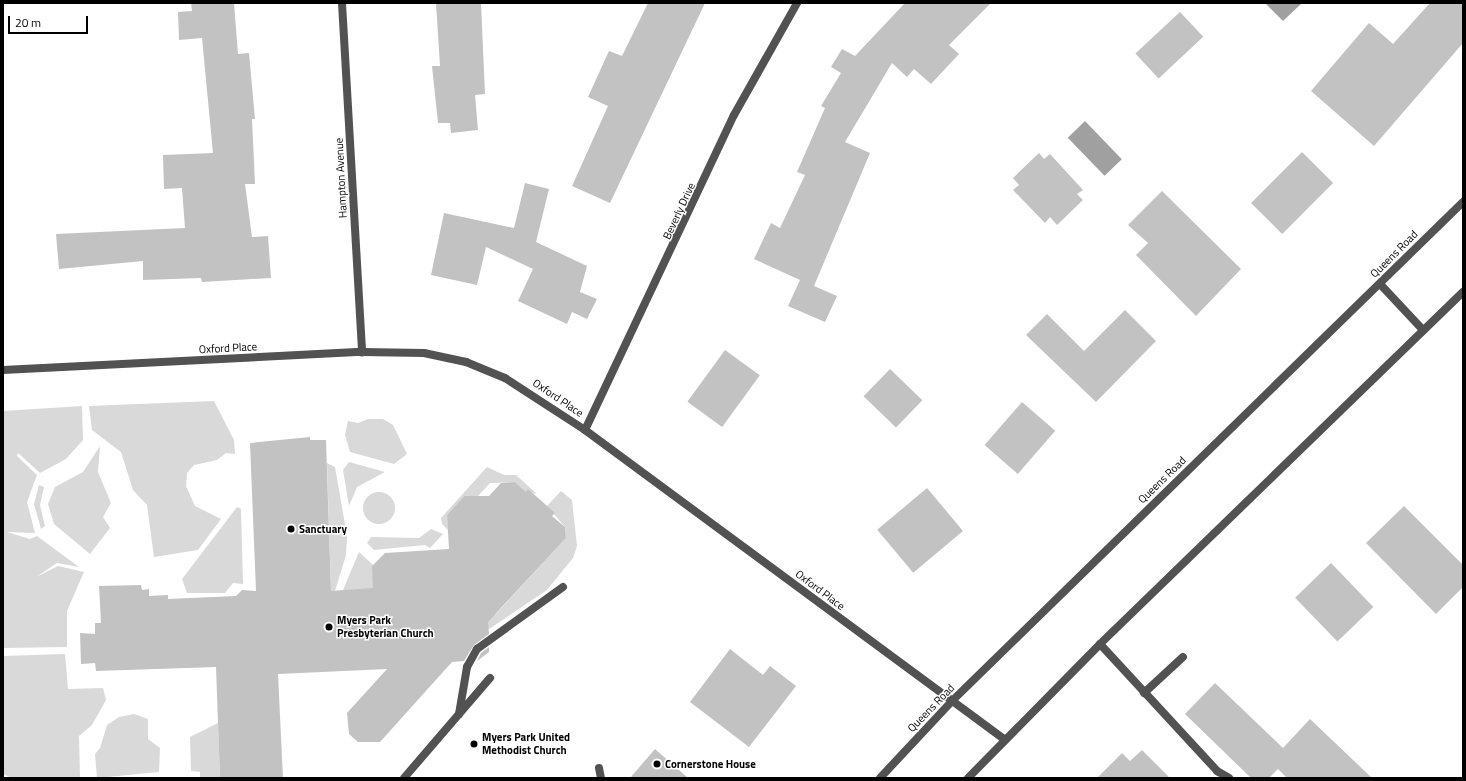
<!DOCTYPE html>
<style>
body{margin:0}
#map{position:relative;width:1466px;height:781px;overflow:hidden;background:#fff;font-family:"Titillium Web",sans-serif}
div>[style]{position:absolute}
.green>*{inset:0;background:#d9d9d9}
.round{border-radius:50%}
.water>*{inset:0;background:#a0a0a0;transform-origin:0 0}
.building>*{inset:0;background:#c2c2c2;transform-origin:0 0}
.service>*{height:8px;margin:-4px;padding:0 4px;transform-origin:4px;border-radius:4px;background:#525252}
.minor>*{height:8px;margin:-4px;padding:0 4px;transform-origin:4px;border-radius:4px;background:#525252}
.tertiary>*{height:8px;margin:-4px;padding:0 4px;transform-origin:4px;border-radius:4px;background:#525252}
.dots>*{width:11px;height:11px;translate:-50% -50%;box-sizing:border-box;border:2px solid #fff;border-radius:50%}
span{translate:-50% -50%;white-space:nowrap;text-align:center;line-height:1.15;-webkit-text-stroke:3px #fff;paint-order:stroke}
.street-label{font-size:11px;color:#000}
.poi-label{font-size:11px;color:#000;font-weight:700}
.left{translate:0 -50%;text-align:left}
.frame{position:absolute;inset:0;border:4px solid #000;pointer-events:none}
.scale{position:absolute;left:8px;top:16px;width:80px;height:18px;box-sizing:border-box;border:2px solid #000;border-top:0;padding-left:5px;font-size:12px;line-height:14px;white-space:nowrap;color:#000;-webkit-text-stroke:3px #fff;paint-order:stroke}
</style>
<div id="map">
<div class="green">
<div style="clip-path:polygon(214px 401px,234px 440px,235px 454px,226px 453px,217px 460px,194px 465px,187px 473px,186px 486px,195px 506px,221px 519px,198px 550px,154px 557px,147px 505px,133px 490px,121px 452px,92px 430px,89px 406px)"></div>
<div style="clip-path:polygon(82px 406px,83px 440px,66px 459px,40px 473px,18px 453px,17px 456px,37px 475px,27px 502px,35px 533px,7px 532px,30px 539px,37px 536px,79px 567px,57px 563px,36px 577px,58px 566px,84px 572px,67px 611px,67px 647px,3px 648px,3px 411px)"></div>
<div style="clip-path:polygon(368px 419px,383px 419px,393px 425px,407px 454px,394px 464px,350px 452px,345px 435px,348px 421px,358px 423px)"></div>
<div style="clip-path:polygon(100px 446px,98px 472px,111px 503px,103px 517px,110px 528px,90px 554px,54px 524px,48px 504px,55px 487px,83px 472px)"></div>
<div style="clip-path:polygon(349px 462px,385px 472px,357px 487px,349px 506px,343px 470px)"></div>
<div style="clip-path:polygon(327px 463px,335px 467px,347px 536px,346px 555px,335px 591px,331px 591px)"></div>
<div style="clip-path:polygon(487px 467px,504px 475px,516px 475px,537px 494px,526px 492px,515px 482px,490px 483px,478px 496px,464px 496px,447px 515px,448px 530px,442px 524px,441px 518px)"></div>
<div style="clip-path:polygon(39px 485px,44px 487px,40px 505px,45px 526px,41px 529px,34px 504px)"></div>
<div style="clip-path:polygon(561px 491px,572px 500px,577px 546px,573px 558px,547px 590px,489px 629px,482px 623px,492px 613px,495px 615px,566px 538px,565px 527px,547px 506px)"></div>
<div class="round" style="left:363px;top:492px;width:32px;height:32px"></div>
<div style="clip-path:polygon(237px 507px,241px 509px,243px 584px,233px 583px,225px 593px,187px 593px,182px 579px)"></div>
<div style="clip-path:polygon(431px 529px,443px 534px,430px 548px,425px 545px,374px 550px,367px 543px,371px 537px,419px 538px)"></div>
<div style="clip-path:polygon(359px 552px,373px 565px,375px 605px,353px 590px,343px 590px)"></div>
<div style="clip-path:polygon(65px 654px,68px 689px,103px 688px,106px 700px,92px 725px,79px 736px,80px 777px,12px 778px,3px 774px,3px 656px)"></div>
<div style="clip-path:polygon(134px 714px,148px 719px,148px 739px,160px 748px,159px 772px,97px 778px,95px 754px,100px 748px,107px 725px,119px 717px)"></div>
<div style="clip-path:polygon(218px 723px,220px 778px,200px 778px,200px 772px,191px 771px,190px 737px)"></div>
</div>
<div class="water">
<div style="clip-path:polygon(1265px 3px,1300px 3px,1301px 4px,1283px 21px)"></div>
<div style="left:1085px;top:121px;width:53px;height:24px;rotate:46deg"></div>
</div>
<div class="building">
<div style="clip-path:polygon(191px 3px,234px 3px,238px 54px,249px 53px,255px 119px,252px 119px,255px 184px,245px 184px,252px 237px,268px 236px,271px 278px,202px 282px,201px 278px,143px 280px,143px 261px,59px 269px,56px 234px,185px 228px,182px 188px,164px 189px,163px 155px,213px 153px,202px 38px,179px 40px,178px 12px,192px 11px)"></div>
<div style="clip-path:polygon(436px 3px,481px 3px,485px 94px,475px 95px,478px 130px,451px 133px,450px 123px,438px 123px,432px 66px,440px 66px)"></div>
<div style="clip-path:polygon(648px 3px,705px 3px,610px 203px,572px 186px,608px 106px,588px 97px,609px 51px,622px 56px)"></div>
<div style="clip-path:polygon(905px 3px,991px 3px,949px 45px,959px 54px,931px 84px,914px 69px,907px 77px,892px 63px,845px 142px,870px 153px,814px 286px,837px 296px,825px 322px,788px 306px,800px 280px,754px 259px,771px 223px,780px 228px,805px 175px,797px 172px,825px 108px,821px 106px,841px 73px,831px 67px,842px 49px,855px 56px)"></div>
<div style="clip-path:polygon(1430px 3px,1463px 3px,1463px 43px,1374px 146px,1311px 91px,1369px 23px,1393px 44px)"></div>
<div style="left:1180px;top:12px;width:34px;height:61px;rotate:47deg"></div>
<div style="left:1302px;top:152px;width:44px;height:72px;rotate:45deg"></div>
<div style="clip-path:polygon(1039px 153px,1044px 159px,1050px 154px,1083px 190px,1077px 194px,1083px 200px,1057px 225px,1050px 217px,1045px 223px,1013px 190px,1019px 185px,1013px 178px)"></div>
<div style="clip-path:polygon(525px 183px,549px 189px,536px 242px,587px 266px,580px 292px,597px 299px,587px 319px,572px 312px,567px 324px,518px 301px,533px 269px,486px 247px,477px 285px,431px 275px,444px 213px,514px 228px)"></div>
<div style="clip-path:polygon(1162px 191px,1241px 269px,1196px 316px,1136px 255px,1148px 243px,1128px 225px)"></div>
<div style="clip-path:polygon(1125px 310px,1156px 341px,1096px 402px,1026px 335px,1047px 314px,1084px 351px)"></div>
<div style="left:725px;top:350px;width:43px;height:64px;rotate:36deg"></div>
<div style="left:890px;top:369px;width:45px;height:38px;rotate:44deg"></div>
<div style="left:1022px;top:402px;width:44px;height:57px;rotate:41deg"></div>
<div style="clip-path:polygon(310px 437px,310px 440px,326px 440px,331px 591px,373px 588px,372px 566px,385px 553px,449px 549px,447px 515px,464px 496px,489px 496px,501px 483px,515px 482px,526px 492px,528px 489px,555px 513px,552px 516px,565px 527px,566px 538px,488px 622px,489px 634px,474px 645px,464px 661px,452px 662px,380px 742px,358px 742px,349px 734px,347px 713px,387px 669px,278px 674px,283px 778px,220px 778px,216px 667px,96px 671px,95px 663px,81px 664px,80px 633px,95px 634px,95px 623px,101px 623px,99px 586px,141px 585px,142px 590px,149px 589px,149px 596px,168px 595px,168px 599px,236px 596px,242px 590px,256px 591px,250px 443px)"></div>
<div style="left:927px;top:488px;width:56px;height:65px;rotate:50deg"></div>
<div style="clip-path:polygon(1404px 506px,1463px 565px,1463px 587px,1436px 614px,1366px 543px)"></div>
<div style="left:1331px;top:563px;width:61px;height:50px;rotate:46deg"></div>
<div style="clip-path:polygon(489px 647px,489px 652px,477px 661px,481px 653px)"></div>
<div style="clip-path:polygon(730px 649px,763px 675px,770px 666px,796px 686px,749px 747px,690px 702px)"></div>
<div style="clip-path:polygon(1215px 683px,1283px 748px,1310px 719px,1372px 778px,1287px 778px,1278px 769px,1269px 778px,1251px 778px,1185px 714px)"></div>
<div style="clip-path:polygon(655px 749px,688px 778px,630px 778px)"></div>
<div style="clip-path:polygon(1142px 750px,1170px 778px,1097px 778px,1122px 753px,1130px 761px)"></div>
</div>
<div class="service">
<div style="left:1100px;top:644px;width:173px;rotate:47.3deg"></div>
<div style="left:1217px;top:771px;width:14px;rotate:30deg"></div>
<div style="left:1144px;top:693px;width:53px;rotate:-42.7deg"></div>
<div style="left:459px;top:714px;width:48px;rotate:-80.3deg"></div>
<div style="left:467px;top:667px;width:21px;rotate:-61deg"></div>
<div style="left:477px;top:649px;width:106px;rotate:-35.8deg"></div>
<div style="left:599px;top:768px;width:10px;rotate:79deg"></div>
<div style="left:404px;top:778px;width:132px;rotate:-49.3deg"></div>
</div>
<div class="minor">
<div style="left:342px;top:3px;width:350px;rotate:86.7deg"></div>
<div style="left:3px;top:370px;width:359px;rotate:-2.9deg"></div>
<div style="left:362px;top:352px;width:62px;rotate:0.9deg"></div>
<div style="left:424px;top:353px;width:43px;rotate:12.1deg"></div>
<div style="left:466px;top:362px;width:42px;rotate:22.3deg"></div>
<div style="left:505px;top:378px;width:95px;rotate:33deg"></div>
<div style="left:585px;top:430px;width:521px;rotate:36.41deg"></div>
<div style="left:585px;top:430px;width:348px;rotate:-64.7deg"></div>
<div style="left:734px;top:115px;width:129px;rotate:-60.6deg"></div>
</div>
<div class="tertiary">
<div style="left:1380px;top:284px;width:63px;rotate:46.9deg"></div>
<div style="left:880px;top:778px;width:107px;rotate:-46.9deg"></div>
<div style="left:953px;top:700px;width:713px;rotate:-44.32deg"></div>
<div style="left:968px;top:778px;width:188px;rotate:-45.4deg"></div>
<div style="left:1100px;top:644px;width:506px;rotate:-44.12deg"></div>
</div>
<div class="dots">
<div style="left:291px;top:529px;background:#000"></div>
<div style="left:329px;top:627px;background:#000"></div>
<div style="left:474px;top:744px;background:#000"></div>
<div style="left:657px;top:764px;background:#000"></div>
</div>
<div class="street-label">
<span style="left:341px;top:178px;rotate:-93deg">Hampton Avenue</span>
<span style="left:679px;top:211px;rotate:-65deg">Beverly Drive</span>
<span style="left:1394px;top:254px;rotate:-45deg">Queens Road</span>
<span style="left:228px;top:348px;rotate:-3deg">Oxford Place</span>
<span style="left:558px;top:398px;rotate:34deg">Oxford Place</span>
<span style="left:1162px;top:480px;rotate:-44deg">Queens Road</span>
<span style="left:820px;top:590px;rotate:37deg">Oxford Place</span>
<span style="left:931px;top:708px;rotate:-46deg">Queens Road</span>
</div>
<div class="poi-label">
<span class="left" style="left:299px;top:529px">Sanctuary</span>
<span class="left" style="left:337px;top:627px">Myers Park<br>Presbyterian Church</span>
<span class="left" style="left:482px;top:744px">Myers Park United<br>Methodist Church</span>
<span class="left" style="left:665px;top:764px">Cornerstone House</span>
</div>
<div class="frame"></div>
<div class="scale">20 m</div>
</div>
